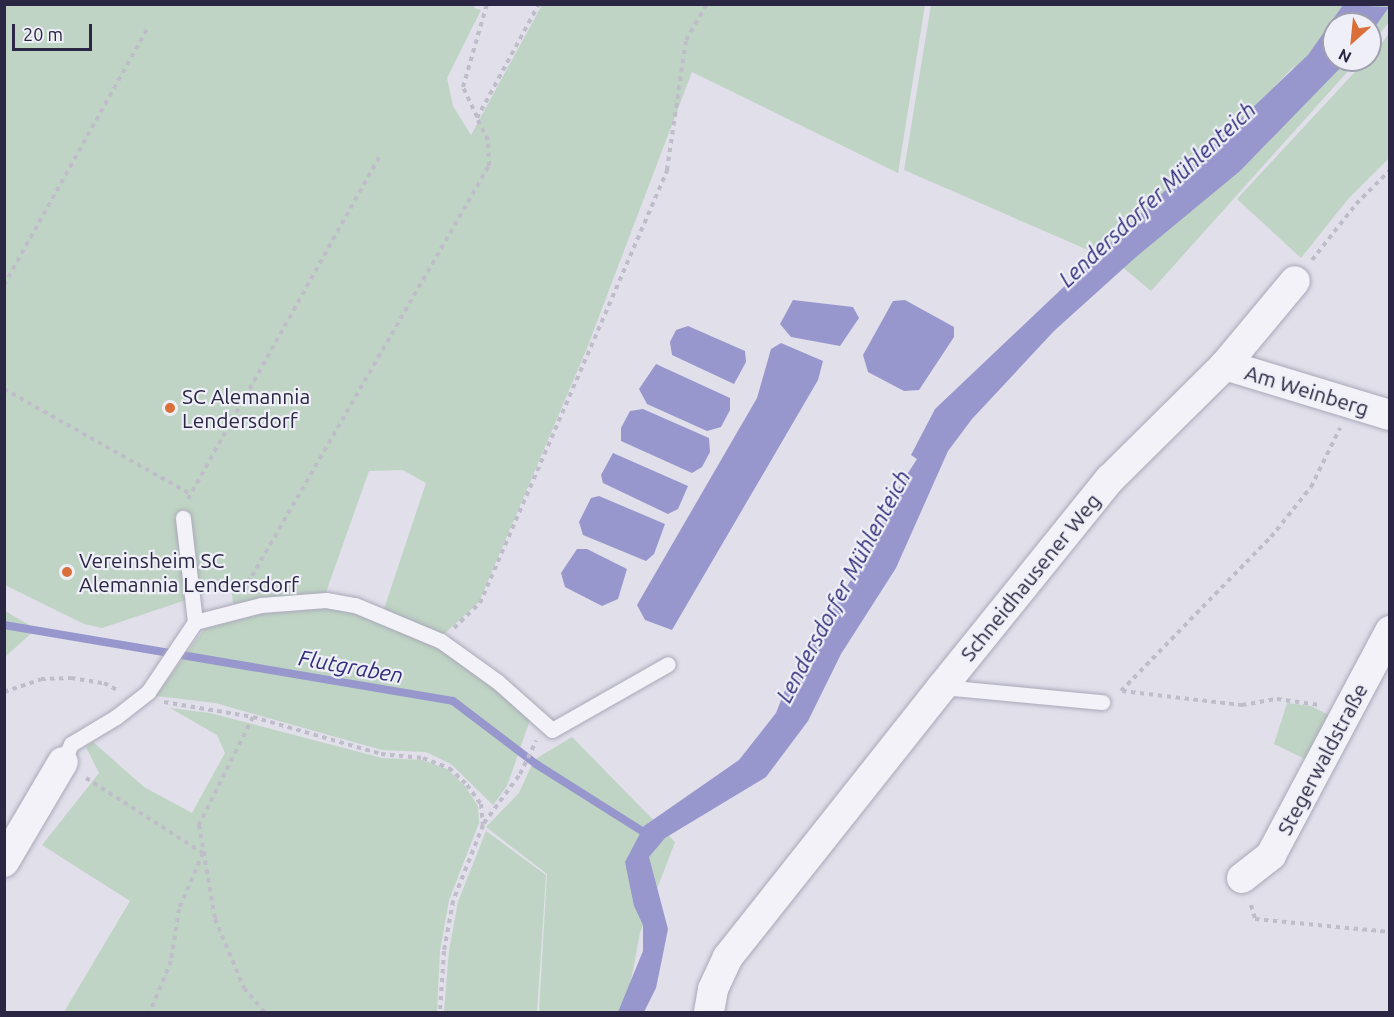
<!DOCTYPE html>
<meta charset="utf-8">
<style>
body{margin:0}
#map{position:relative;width:1394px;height:1017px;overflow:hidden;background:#e0dfea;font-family:Ubuntu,sans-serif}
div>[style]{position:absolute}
.green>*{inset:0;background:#bfd4c4}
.water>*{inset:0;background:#9797cd}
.stream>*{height:8px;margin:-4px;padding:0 4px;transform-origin:4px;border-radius:4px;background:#9797cd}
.path>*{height:4px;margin-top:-2px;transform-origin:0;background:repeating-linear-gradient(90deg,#bfbdc9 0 4.5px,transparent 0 9px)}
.roads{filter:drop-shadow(0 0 2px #a9a8b8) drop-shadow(0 0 2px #a9a8b8)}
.lane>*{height:15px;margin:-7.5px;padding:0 7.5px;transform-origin:7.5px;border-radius:7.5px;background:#f3f2f8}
.street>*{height:30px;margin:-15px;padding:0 15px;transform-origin:15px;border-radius:15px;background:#f3f2f8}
.dots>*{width:16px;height:16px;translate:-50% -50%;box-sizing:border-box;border:3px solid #efeff7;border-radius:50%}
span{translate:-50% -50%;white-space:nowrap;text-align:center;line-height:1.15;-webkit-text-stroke:4.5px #efeff7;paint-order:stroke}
.street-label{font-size:21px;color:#2a2643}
.poi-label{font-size:21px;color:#2a2643}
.left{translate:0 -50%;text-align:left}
.water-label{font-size:22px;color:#302d7a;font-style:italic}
.frame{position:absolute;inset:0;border:6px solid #2a2643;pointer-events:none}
.north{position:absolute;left:1322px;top:12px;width:60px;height:60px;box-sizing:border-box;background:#efeff7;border:2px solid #a09faf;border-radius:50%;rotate:207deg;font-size:16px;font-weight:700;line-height:24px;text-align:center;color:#2a2643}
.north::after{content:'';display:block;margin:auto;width:21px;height:27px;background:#da6f39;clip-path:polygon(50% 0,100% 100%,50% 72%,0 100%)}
.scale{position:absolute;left:12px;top:24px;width:80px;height:27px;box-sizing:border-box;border:3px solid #2a2643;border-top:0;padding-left:8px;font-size:18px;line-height:21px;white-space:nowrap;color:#2a2643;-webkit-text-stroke:4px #efeff7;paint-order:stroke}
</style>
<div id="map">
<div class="green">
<div style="clip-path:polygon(4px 5px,475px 5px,474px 8px,481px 10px,447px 78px,453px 106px,471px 135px,542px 5px,925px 5px,898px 173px,692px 72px,587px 348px,479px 602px,441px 637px,384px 609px,426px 483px,403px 470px,369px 471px,325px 595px,233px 604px,231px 585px,102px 628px,84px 624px,5px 585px)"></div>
<div style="clip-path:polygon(931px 5px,1389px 5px,1389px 22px,1370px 46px,1370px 24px,1334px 24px,1334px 60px,1358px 60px,1151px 291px,1114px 260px,1281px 86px,1297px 63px,1111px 260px,904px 170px)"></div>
<div style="clip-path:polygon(1389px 33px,1389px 158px,1348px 199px,1301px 258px,1237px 199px,1366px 60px,1370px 60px)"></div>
<div style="clip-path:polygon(325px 607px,380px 620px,443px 645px,531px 717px,507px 786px,493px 805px,451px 764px,426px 752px,382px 750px,215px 703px,156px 696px,204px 629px,261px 614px)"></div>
<div style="clip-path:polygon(5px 611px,36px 629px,5px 657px)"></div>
<div style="clip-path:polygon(1287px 703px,1311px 706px,1329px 715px,1305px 759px,1274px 744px)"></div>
<div style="clip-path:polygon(170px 708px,210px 713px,382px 758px,423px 760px,447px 769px,465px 786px,478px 806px,479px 823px,449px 900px,440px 951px,437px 1012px,64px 1012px,130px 901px,42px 845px,99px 773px,86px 747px,93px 742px,144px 787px,192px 813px,225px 753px,217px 735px)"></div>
<div style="clip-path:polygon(572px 737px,675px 842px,640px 933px,625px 1012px,539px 1012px,547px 874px,486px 827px,519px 793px,534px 760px)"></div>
<div style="clip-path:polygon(486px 831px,546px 875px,537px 1012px,444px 1012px,449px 951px,458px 902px)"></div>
</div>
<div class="water">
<div style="clip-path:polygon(1343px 5px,1389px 7px,1370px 34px,1370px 24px,1334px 24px,1334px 60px,1348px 60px,1240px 171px,1136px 257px,1054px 331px,972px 419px,948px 451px,896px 568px,841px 654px,808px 721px,766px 777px,665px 838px,649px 857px,668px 929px,662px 959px,656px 988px,644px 1012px,618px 1012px,643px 951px,643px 925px,634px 906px,625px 862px,644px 826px,739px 760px,776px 713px,789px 680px,870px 549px,892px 498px,917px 459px,911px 455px,935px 409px,1308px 55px)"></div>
<div style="clip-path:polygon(793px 300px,853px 307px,859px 318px,840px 346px,791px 337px,780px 324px)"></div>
<div style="clip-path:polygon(905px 300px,954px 327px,954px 337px,919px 390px,904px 391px,868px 372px,863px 355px,893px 301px)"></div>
<div style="clip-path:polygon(688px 326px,745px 351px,746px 362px,734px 384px,672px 355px,670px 342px,676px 330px)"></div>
<div style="clip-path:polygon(781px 343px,823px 361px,818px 380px,672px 630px,645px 620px,637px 605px,757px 398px,771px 349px)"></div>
<div style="clip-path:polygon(656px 364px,730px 398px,730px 410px,721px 427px,707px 431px,647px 404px,639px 389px)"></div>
<div style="clip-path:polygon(643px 409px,709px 438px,710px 452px,702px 467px,692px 473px,621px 441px,621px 428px,630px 411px)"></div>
<div style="clip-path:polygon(613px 453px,688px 486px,678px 509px,668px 514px,603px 483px,601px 475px)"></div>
<div style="clip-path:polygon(599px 496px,665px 524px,654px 554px,646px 561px,583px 535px,579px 522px,591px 498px)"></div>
<div style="clip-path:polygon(577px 549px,587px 549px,627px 569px,618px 599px,602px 606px,565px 587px,561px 573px)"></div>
</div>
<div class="stream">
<div style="left:4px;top:625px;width:455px;rotate:9.6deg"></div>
<div style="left:453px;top:701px;width:104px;rotate:37.2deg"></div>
<div style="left:536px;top:764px;width:135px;rotate:32.3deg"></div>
</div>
<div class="path">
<div style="left:477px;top:117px;width:33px;rotate:-115deg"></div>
<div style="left:463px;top:87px;width:86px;rotate:-73.9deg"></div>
<div style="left:1312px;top:260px;width:71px;rotate:-51.8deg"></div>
<div style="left:1356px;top:204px;width:48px;rotate:-45deg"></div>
<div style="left:4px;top:285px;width:295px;rotate:-60.8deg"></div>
<div style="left:4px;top:389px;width:214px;rotate:29.4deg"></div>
<div style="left:188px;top:499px;width:395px;rotate:-60.8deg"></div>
<div style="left:240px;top:588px;width:17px;rotate:-45deg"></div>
<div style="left:252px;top:576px;width:474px;rotate:-60deg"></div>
<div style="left:489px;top:166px;width:26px;rotate:-92deg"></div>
<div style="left:488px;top:140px;width:25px;rotate:-117deg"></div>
<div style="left:477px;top:118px;width:130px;rotate:-61.5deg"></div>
<div style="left:454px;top:628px;width:36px;rotate:-44deg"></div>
<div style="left:480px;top:603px;width:472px;rotate:-66.6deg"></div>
<div style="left:667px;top:170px;width:131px;rotate:-81.7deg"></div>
<div style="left:686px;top:40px;width:42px;rotate:-59.7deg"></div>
<div style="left:1121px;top:691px;width:215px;rotate:-45.8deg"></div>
<div style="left:1271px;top:537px;width:64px;rotate:-51.3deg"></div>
<div style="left:1311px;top:487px;width:66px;rotate:-63.8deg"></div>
<div style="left:1122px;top:691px;width:121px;rotate:6.7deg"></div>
<div style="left:1242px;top:705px;width:36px;rotate:-10deg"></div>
<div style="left:1277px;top:699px;width:43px;rotate:7.9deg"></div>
<div style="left:4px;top:692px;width:39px;rotate:-19deg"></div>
<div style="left:41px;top:679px;width:30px;rotate:-2deg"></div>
<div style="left:71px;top:678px;width:33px;rotate:9deg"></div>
<div style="left:104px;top:683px;width:17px;rotate:28deg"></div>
<div style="left:164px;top:702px;width:90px;rotate:9.6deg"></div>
<div style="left:253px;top:717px;width:133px;rotate:16.1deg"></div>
<div style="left:381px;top:754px;width:42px;rotate:5.4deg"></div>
<div style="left:423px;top:758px;width:28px;rotate:21deg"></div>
<div style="left:449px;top:768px;width:25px;rotate:43deg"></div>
<div style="left:467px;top:785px;width:24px;rotate:54deg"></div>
<div style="left:481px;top:804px;width:21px;rotate:85deg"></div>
<div style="left:483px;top:825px;width:82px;rotate:111.5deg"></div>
<div style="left:453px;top:901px;width:51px;rotate:100.2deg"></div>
<div style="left:444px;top:951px;width:61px;rotate:93.8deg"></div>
<div style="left:253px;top:717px;width:121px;rotate:116.6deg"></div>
<div style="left:199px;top:825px;width:95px;rotate:80.3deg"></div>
<div style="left:215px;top:919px;width:75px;rotate:67.2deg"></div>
<div style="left:244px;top:988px;width:31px;rotate:50deg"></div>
<div style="left:86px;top:778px;width:139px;rotate:32.7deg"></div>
<div style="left:203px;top:853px;width:61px;rotate:113.2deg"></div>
<div style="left:179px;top:909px;width:53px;rotate:98.7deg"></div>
<div style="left:171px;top:961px;width:55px;rotate:112.4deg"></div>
<div style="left:484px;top:823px;width:61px;rotate:-53.7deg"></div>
<div style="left:520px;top:774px;width:37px;rotate:-64deg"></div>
<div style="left:1251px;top:905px;width:15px;rotate:74deg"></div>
<div style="left:1255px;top:919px;width:136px;rotate:5.5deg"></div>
</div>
<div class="roads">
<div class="lane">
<div style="left:195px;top:622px;width:68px;rotate:-14.4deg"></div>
<div style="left:261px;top:605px;width:65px;rotate:-4.4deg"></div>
<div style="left:326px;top:600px;width:29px;rotate:10deg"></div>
<div style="left:355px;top:605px;width:93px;rotate:22.7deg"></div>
<div style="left:441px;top:641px;width:70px;rotate:35.7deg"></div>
<div style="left:498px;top:682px;width:72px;rotate:41.6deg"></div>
<div style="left:552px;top:730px;width:133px;rotate:-29.6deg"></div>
<div style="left:942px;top:687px;width:161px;rotate:5.4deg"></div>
<div style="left:63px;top:762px;width:20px;rotate:-66deg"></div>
<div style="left:71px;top:744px;width:52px;rotate:-31deg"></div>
<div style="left:116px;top:717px;width:41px;rotate:-38deg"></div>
<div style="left:148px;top:692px;width:84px;rotate:-56.1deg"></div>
<div style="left:195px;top:622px;width:105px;rotate:-96.6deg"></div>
</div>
<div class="street">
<div style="left:1225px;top:365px;width:172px;rotate:16.9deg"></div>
<div style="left:4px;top:862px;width:116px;rotate:-59.5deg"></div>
<div style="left:1242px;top:878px;width:37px;rotate:-38deg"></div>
<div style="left:1271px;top:855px;width:254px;rotate:-62deg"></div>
<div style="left:709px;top:1012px;width:23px;rotate:-80deg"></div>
<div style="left:713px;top:989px;width:35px;rotate:-65deg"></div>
<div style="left:728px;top:957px;width:345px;rotate:-51.6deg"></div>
<div style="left:942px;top:687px;width:267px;rotate:-51.1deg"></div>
<div style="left:1110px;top:479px;width:162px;rotate:-44.7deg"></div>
<div style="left:1225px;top:365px;width:109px;rotate:-50.2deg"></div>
</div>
</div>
<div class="dots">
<div style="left:170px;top:408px;background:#da6f39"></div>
<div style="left:67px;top:572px;background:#da6f39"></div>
</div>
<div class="street-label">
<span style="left:1307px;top:390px;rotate:17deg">Am Weinberg</span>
<span style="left:1030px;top:577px;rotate:-51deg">Schneidhausener Weg</span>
<span style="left:1322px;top:759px;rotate:-62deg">Stegerwaldstraße</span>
</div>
<div class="poi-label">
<span class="left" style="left:182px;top:408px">SC Alemannia<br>Lendersdorf</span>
<span class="left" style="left:79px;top:572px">Vereinsheim SC<br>Alemannia Lendersdorf</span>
</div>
<div class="water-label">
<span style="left:1157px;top:194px;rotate:-43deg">Lendersdorfer Mühlenteich</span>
<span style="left:843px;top:586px;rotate:-62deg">Lendersdorfer Mühlenteich</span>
<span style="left:351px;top:666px;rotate:10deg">Flutgraben</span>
</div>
<div class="frame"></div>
<div class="north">N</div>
<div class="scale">20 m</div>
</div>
